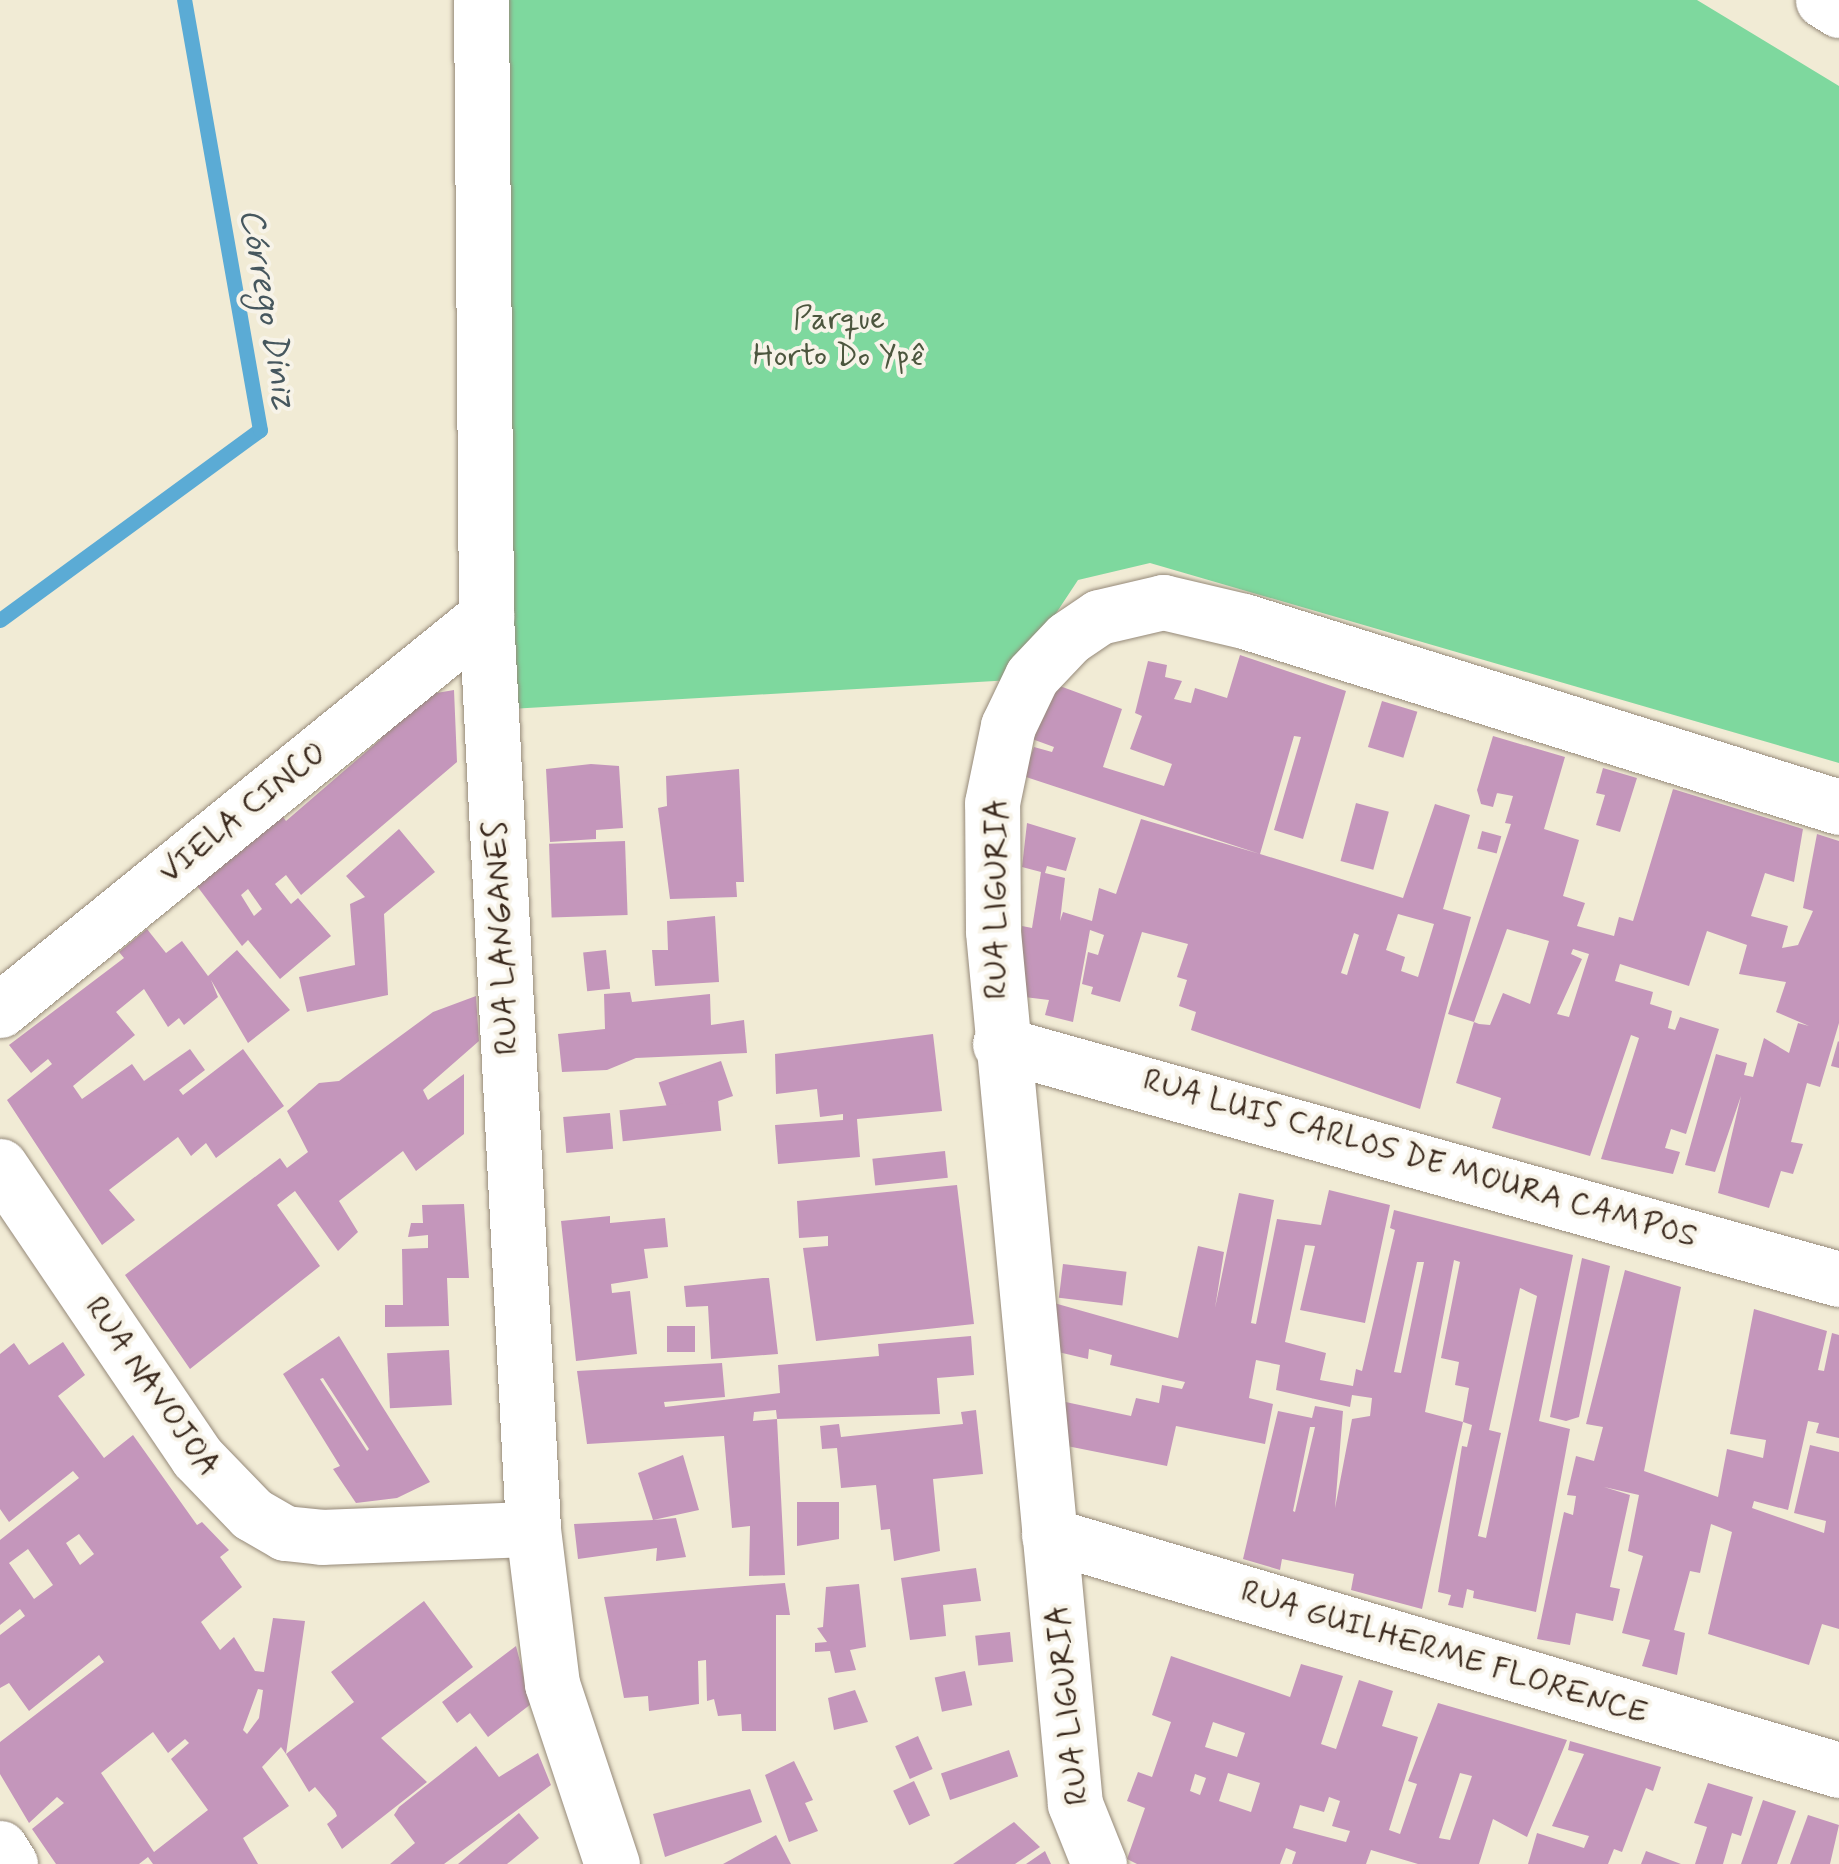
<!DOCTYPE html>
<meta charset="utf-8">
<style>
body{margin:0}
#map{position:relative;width:1839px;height:1864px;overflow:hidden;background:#f1ebd5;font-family:Mynerve,sans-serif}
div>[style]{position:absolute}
.green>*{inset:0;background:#7ed89e}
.stream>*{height:15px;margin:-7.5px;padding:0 7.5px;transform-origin:7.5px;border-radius:7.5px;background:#5babd5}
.building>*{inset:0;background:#c496bb;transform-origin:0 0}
.roads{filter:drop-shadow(0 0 2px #968a7a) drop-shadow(0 0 2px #968a7a)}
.minor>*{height:55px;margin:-27.5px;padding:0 27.5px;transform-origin:27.5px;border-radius:27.5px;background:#fff}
span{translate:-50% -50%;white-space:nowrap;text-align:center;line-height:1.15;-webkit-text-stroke:8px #f7f3e8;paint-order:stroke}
.park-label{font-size:32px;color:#4c563e}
.street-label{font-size:32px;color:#3b2a1e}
.water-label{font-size:35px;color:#46575e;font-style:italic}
</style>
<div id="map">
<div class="green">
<div style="clip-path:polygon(494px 0,1697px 0,1839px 86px,1839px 763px,1150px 563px,1078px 580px,1012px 680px,510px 709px)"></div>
</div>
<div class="stream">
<div style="left:0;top:620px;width:322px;rotate:-36.2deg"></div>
<div style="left:260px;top:430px;width:437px;rotate:-100deg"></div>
</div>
<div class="building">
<div style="clip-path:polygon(evenodd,1240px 655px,1346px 691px,1303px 839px,1274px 830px,1301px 737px,1294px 736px,1260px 854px,1403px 898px,1435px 804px,1470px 815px,1443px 909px,1471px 917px,1420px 1109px,1191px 1030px,1196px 1012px,1179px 1006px,1187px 980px,1177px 977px,1188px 944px,1142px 932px,1120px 1002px,1091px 994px,1093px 987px,1082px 984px,1088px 952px,1098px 955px,1104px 935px,1090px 930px,1073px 1022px,1045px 1015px,1049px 1000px,1016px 996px,1022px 926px,1032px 928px,1041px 872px,1022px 867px,1027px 823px,1076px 838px,1066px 871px,1047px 866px,1045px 873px,1065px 878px,1060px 921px,1063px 912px,1092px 921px,1099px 888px,1116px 894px,1141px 819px,1260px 854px,1023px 776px,1034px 747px,1052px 752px,1054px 747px,1032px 739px,1049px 682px,1122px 709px,1103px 767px,1164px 786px,1172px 764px,1130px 749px,1142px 716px,1135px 713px,1148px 661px,1167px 665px,1165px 677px,1182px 681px,1174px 699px,1191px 703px,1195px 688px,1227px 698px,1240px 655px,1398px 914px,1434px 924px,1418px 977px,1401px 971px,1405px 957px,1386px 950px,1398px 914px,1240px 655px,1354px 933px,1359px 935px,1347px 975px,1341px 973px,1354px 933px)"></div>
<div style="clip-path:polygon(evenodd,454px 690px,457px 762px,301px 895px,286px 875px,275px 884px,291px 904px,298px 898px,331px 936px,280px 979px,248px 940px,242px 946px,197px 886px,280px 813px,286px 821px,381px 739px,374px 730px,413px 697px,454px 690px,248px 889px,262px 909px,254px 916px,241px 895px,248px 889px)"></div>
<div style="left:1382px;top:701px;width:37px;height:48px;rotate:17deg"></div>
<div style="clip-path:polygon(evenodd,1493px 736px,1565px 757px,1544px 829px,1579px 840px,1563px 896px,1585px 903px,1577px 926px,1614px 936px,1619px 917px,1633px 921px,1673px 789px,1803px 829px,1794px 882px,1765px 873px,1751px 916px,1788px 926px,1782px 948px,1798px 945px,1813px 911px,1803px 908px,1817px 834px,1839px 841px,1839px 1023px,1820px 1087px,1807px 1083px,1791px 1142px,1803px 1144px,1793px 1174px,1781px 1171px,1769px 1208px,1718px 1193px,1741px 1096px,1715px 1172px,1685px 1165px,1716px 1054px,1747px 1063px,1744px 1075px,1753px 1077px,1764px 1038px,1789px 1053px,1798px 1023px,1809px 1026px,1776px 1012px,1786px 982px,1739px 974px,1747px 945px,1707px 931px,1689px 986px,1620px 964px,1615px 981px,1653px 992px,1650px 1004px,1672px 1011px,1668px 1028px,1675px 1030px,1680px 1017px,1719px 1029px,1686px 1134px,1671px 1129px,1665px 1148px,1680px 1152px,1673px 1174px,1601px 1159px,1639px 1038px,1631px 1035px,1590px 1156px,1492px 1128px,1501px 1098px,1456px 1083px,1474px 1022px,1448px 1014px,1511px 824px,1505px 823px,1513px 796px,1497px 793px,1493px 807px,1481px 804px,1477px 790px,1493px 736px,1507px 929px,1549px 941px,1530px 1004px,1503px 993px,1490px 1025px,1479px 1024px,1474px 1022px,1507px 929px,1493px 736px,1573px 949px,1589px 954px,1569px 1017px,1557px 1014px,1582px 959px,1571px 954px,1573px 949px)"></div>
<div style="clip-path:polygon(591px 764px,619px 766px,623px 828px,596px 830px,596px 839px,550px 842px,546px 769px)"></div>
<div style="clip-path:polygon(1603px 768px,1637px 778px,1620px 832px,1596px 825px,1605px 795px,1596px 793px)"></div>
<div style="clip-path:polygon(739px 769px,744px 882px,736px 882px,737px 897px,670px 899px,658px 808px,667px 806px,666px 776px)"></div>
<div style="left:1356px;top:803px;width:34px;height:60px;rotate:15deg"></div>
<div style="clip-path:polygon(399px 829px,435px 872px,384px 914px,388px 995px,307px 1012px,299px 977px,355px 965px,350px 904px,365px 897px,346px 876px)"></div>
<div style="left:1482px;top:831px;width:20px;height:18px;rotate:15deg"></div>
<div style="left:625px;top:841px;width:74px;height:76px;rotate:88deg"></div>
<div style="clip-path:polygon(715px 916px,719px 982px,655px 986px,652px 950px,668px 950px,667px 921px)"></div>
<div style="clip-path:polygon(147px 929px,166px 953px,182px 941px,208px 976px,237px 950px,290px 1010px,248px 1043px,211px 980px,218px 997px,184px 1025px,179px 1018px,168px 1027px,144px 989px,116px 1012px,135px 1035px,73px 1086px,82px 1099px,132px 1064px,144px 1081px,190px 1049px,205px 1070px,179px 1090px,183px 1095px,243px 1049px,284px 1106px,216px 1158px,206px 1143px,191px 1156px,178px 1137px,109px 1190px,135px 1220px,102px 1245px,7px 1100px,52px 1064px,48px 1059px,31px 1073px,9px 1045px,124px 958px,119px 952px)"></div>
<div style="left:606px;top:950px;width:39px;height:23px;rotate:84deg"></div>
<div style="clip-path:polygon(630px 992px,632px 1002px,710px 994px,711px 1025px,744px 1020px,747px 1053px,636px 1058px,607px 1070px,562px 1072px,558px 1034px,605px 1029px,604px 994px)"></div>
<div style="clip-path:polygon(476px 996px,479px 1041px,423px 1090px,428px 1100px,464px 1074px,464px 1134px,416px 1171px,403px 1151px,339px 1201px,358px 1232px,338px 1251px,295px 1191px,277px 1205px,320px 1266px,190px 1369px,125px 1275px,280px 1158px,287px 1168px,308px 1152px,287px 1111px,319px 1083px,339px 1081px,433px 1012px)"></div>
<div style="clip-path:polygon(933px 1034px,942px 1111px,857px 1119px,860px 1157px,778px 1164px,775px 1125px,843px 1120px,843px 1114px,820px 1117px,817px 1089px,776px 1094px,775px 1054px)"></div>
<div style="clip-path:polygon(1838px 1041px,1839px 1042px,1839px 1068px,1831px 1066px)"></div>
<div style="left:721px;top:1061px;width:37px;height:66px;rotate:71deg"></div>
<div style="left:718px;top:1100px;width:31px;height:99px;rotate:84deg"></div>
<div style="left:610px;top:1113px;width:36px;height:47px;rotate:85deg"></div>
<div style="left:945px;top:1151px;width:27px;height:73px;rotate:84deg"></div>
<div style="clip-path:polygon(957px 1185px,974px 1324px,816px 1341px,803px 1248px,828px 1246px,828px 1236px,799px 1238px,797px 1201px)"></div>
<div style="clip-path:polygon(evenodd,1329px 1190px,1390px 1205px,1365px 1323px,1300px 1310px,1315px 1246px,1305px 1245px,1285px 1342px,1326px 1353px,1320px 1380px,1353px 1386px,1356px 1369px,1362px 1371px,1395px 1230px,1390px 1228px,1394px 1210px,1573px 1255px,1539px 1421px,1570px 1429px,1536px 1612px,1473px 1598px,1474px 1591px,1467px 1589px,1463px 1608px,1448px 1605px,1451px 1595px,1438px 1592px,1462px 1446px,1467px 1447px,1472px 1425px,1463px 1422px,1469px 1388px,1455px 1385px,1459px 1362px,1441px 1358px,1460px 1262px,1454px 1260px,1425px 1412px,1463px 1422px,1422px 1609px,1351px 1590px,1354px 1574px,1282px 1559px,1280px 1570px,1243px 1559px,1278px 1411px,1312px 1418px,1315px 1406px,1343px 1411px,1335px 1508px,1352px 1419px,1370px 1416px,1372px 1398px,1352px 1395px,1350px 1407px,1276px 1390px,1280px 1365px,1256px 1360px,1249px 1398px,1273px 1404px,1265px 1444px,1176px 1426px,1167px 1466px,1067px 1446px,1061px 1401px,1131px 1416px,1136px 1398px,1159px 1403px,1162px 1385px,1182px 1389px,1185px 1382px,1110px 1365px,1112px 1355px,1089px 1349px,1088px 1359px,1058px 1352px,1054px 1303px,1178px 1338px,1198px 1246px,1224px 1252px,1215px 1308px,1239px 1193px,1274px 1200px,1251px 1323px,1256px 1324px,1277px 1219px,1321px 1225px,1329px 1190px,1417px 1262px,1424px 1262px,1401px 1373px,1394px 1372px,1417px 1262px,1329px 1190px,1520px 1288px,1537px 1296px,1486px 1538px,1478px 1536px,1501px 1433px,1489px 1430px,1520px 1288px,1329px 1190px,1310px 1427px,1315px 1427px,1295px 1512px,1293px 1511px,1310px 1427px)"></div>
<div style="clip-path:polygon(464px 1204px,469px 1278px,447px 1278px,449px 1326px,385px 1327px,385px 1305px,403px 1305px,402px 1249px,428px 1248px,428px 1235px,408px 1237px,411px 1223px,423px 1223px,422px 1205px)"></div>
<div style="clip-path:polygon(610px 1216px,610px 1223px,665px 1218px,668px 1247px,644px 1249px,648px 1278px,611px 1284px,612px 1293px,630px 1291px,637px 1354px,576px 1361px,561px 1221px)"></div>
<div style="clip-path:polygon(1582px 1258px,1610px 1266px,1579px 1417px,1566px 1421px,1550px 1417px)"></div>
<div style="left:1063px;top:1264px;width:64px;height:34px;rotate:7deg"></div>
<div style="clip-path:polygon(1625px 1270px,1681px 1287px,1644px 1471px,1718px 1497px,1727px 1449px,1763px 1458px,1766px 1440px,1730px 1434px,1754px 1309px,1827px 1331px,1818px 1370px,1824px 1371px,1832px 1333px,1839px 1335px,1839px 1438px,1816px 1433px,1819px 1423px,1808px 1421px,1788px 1510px,1754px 1501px,1752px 1508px,1824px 1533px,1826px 1521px,1794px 1513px,1810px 1445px,1839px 1452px,1839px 1629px,1822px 1624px,1809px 1665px,1708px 1634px,1732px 1532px,1711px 1524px,1700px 1573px,1690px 1571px,1674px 1630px,1685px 1633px,1677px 1675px,1642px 1666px,1650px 1640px,1622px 1633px,1643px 1556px,1628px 1551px,1639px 1495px,1604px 1487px,1630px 1495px,1610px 1587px,1620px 1589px,1613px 1621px,1576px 1613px,1570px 1645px,1537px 1639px,1564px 1512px,1573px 1515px,1576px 1496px,1567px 1495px,1576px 1456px,1594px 1461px,1603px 1427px,1586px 1424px)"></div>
<div style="clip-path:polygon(763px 1278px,769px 1278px,778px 1354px,711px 1359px,708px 1306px,686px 1307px,684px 1286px)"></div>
<div style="left:667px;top:1326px;width:28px;height:26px"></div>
<div style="clip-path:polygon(evenodd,339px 1336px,382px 1406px,430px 1482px,397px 1498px,356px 1503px,333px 1469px,340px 1466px,283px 1374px,339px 1336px,323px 1378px,369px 1449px,367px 1451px,320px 1379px,323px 1378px)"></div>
<div style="clip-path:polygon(971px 1336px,974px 1375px,937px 1378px,940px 1414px,777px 1419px,776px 1410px,754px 1412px,753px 1421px,777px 1419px,785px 1575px,749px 1576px,750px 1526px,732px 1528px,724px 1436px,587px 1444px,577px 1371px,722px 1363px,725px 1397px,664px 1402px,665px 1407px,780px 1393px,778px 1365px,879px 1356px,878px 1344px)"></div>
<div style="clip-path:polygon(evenodd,63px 1342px,85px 1375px,58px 1396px,104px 1458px,133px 1435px,197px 1525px,202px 1522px,229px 1550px,220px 1557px,242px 1587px,201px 1622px,220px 1650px,234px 1637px,255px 1671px,264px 1672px,273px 1618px,305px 1621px,286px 1754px,281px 1747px,262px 1767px,289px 1806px,243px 1838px,258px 1864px,153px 1864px,148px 1857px,139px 1864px,56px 1864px,32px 1829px,64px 1803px,57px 1797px,29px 1823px,0 1774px,0 1742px,104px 1662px,99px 1655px,29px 1711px,9px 1683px,0 1688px,0 1635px,25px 1616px,20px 1609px,0 1625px,0 1540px,79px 1478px,73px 1471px,9px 1522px,0 1509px,0 1354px,14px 1343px,29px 1365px,63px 1342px,79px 1534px,94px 1554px,80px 1565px,66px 1543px,79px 1534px,63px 1342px,28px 1549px,53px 1585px,34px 1599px,9px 1563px,28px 1549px,63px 1342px,258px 1689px,263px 1690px,259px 1718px,247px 1734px,243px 1730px,258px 1689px,63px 1342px,153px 1732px,168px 1753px,185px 1739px,189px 1743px,171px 1759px,208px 1810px,154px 1852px,101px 1773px,153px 1732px)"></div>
<div style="left:449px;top:1350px;width:55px;height:62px;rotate:87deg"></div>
<div style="clip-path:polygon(976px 1410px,983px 1474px,933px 1479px,940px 1551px,894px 1561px,890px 1529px,881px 1530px,876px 1485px,841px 1488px,837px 1448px,822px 1449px,820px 1426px,839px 1424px,841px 1437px,963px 1424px,961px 1412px)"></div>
<div style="clip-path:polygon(683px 1455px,699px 1510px,653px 1520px,676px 1518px,686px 1557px,656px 1561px,657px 1548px,578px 1559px,574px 1524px,653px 1520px,638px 1473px)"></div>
<div style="clip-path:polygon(797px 1502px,839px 1502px,839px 1539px,797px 1546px)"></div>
<div style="clip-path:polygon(976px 1568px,981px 1601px,943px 1605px,946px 1636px,910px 1640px,901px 1578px)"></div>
<div style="clip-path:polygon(785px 1583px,790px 1615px,776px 1615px,776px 1731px,742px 1731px,741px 1714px,718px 1716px,714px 1699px,707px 1701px,706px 1660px,698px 1661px,699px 1704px,649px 1711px,648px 1696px,624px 1698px,604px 1597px)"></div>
<div style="clip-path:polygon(859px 1584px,866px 1647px,850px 1650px,856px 1670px,835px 1673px,830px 1651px,815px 1652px,815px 1643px,827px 1642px,817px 1628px,823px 1627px,826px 1587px)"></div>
<div style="clip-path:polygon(424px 1601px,473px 1667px,381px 1738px,427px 1782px,342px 1849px,327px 1824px,337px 1816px,335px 1811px,315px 1787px,309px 1792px,286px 1754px,354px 1702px,331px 1672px)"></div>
<div style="left:1010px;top:1632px;width:30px;height:35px;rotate:84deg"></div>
<div style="clip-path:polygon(516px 1646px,531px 1704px,488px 1737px,470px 1713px,457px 1723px,442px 1702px)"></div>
<div style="clip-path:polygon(evenodd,1171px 1656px,1290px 1697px,1301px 1664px,1343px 1676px,1321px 1744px,1336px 1749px,1359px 1680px,1393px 1691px,1382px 1726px,1418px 1737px,1389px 1830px,1400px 1834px,1417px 1784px,1408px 1781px,1438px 1703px,1567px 1740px,1527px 1837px,1493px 1819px,1479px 1864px,1418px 1864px,1371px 1850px,1366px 1864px,1292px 1864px,1296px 1852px,1286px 1848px,1280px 1864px,1137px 1864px,1127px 1859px,1145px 1808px,1127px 1801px,1138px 1772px,1152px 1777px,1171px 1722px,1152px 1715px,1171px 1656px,1213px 1722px,1245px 1733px,1237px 1757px,1205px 1747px,1213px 1722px,1171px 1656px,1228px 1773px,1260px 1783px,1251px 1812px,1219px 1801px,1228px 1773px,1171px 1656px,1460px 1773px,1472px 1776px,1450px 1840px,1439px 1838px,1460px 1773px,1171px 1656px,1195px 1774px,1206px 1778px,1200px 1795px,1190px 1791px,1195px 1774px,1171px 1656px,1329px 1797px,1340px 1801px,1332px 1826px,1350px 1831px,1346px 1842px,1293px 1828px,1300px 1805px,1324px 1812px,1329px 1797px)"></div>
<div style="left:965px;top:1671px;width:35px;height:31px;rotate:78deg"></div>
<div style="clip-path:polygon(855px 1690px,868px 1722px,834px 1730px,828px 1698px)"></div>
<div style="left:918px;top:1736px;width:36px;height:25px;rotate:66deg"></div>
<div style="clip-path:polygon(1570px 1741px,1661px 1767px,1653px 1791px,1646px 1788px,1622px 1852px,1614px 1849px,1608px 1864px,1528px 1864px,1537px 1833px,1584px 1848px,1589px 1836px,1552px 1826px,1584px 1754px,1568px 1750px)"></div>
<div style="clip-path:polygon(476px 1746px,499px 1777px,538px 1753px,551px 1785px,444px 1864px,390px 1864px,415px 1843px,394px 1815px,399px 1807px)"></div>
<div style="left:1009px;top:1750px;width:28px;height:72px;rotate:71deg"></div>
<div style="clip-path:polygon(794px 1761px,813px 1800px,805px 1803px,818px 1831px,789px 1842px,765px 1775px)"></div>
<div style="left:914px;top:1781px;width:38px;height:23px;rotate:65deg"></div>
<div style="clip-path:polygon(1708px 1783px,1753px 1797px,1741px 1836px,1732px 1833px,1723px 1864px,1695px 1864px,1707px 1827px,1694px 1823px)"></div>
<div style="clip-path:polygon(750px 1789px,762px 1822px,665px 1857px,653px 1814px)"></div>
<div style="clip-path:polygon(1763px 1800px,1796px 1811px,1777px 1864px,1741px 1864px)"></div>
<div style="clip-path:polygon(519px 1813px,539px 1838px,507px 1864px,458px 1864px)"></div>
<div style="clip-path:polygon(1808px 1815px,1839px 1825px,1830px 1864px,1790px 1864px)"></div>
<div style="clip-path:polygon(1014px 1822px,1040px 1847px,1015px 1864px,953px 1864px)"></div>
<div style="clip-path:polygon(776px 1835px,791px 1864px,723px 1864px)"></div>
<div style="clip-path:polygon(1045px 1851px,1051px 1864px,1026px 1864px)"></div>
<div style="clip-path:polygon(1646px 1851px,1681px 1864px,1641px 1864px)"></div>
</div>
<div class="roads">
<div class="minor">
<div style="left:481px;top:0;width:616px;rotate:89.53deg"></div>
<div style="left:486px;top:616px;width:914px;rotate:87.05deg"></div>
<div style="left:533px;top:1529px;width:156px;rotate:83deg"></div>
<div style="left:552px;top:1684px;width:190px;rotate:71.6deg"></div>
<div style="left:1823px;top:0;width:19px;rotate:32deg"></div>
<div style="left:0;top:1010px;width:626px;rotate:-39.03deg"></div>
<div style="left:1000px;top:1044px;width:871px;rotate:15.65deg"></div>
<div style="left:0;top:1166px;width:351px;rotate:55.9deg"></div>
<div style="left:197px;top:1457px;width:79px;rotate:46deg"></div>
<div style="left:252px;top:1514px;width:38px;rotate:30deg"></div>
<div style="left:285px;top:1533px;width:37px;rotate:6deg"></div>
<div style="left:322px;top:1537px;width:211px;rotate:-2.2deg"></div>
<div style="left:1049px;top:1535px;width:824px;rotate:16.57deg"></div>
<div style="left:0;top:1848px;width:19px;rotate:58deg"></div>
<div style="left:1099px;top:1864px;width:65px;rotate:-111.8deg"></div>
<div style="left:1075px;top:1804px;width:877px;rotate:-95.37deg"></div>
<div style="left:993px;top:931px;width:128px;rotate:-90.4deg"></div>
<div style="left:992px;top:803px;width:79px;rotate:-78.3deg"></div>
<div style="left:1008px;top:726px;width:55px;rotate:-64.4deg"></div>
<div style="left:1032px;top:676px;width:52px;rotate:-46.5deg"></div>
<div style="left:1068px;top:638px;width:37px;rotate:-34deg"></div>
<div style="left:1099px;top:617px;width:66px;rotate:-13.2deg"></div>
<div style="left:1163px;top:602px;width:83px;rotate:13.2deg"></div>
<div style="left:1244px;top:621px;width:623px;rotate:17.36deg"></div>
</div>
</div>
<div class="park-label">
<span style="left:839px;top:338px">Parque<br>Horto Do Ypê</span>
</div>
<div class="street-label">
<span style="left:243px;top:813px;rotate:-39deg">VIELA CINCO</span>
<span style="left:997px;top:899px;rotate:-90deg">RUA LIGURIA</span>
<span style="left:502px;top:938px;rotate:-93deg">RUA LANGANES</span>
<span style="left:1420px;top:1159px;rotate:16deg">RUA LUIS CARLOS DE MOURA CAMPOS</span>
<span style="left:152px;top:1387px;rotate:55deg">RUA NAVOJOA</span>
<span style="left:1444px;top:1653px;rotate:17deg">RUA GUILHERME FLORENCE</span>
<span style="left:1068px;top:1705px;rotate:-96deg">RUA LIGURIA</span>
</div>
<div class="water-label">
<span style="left:268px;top:309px;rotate:80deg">Córrego Diniz</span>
</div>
</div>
